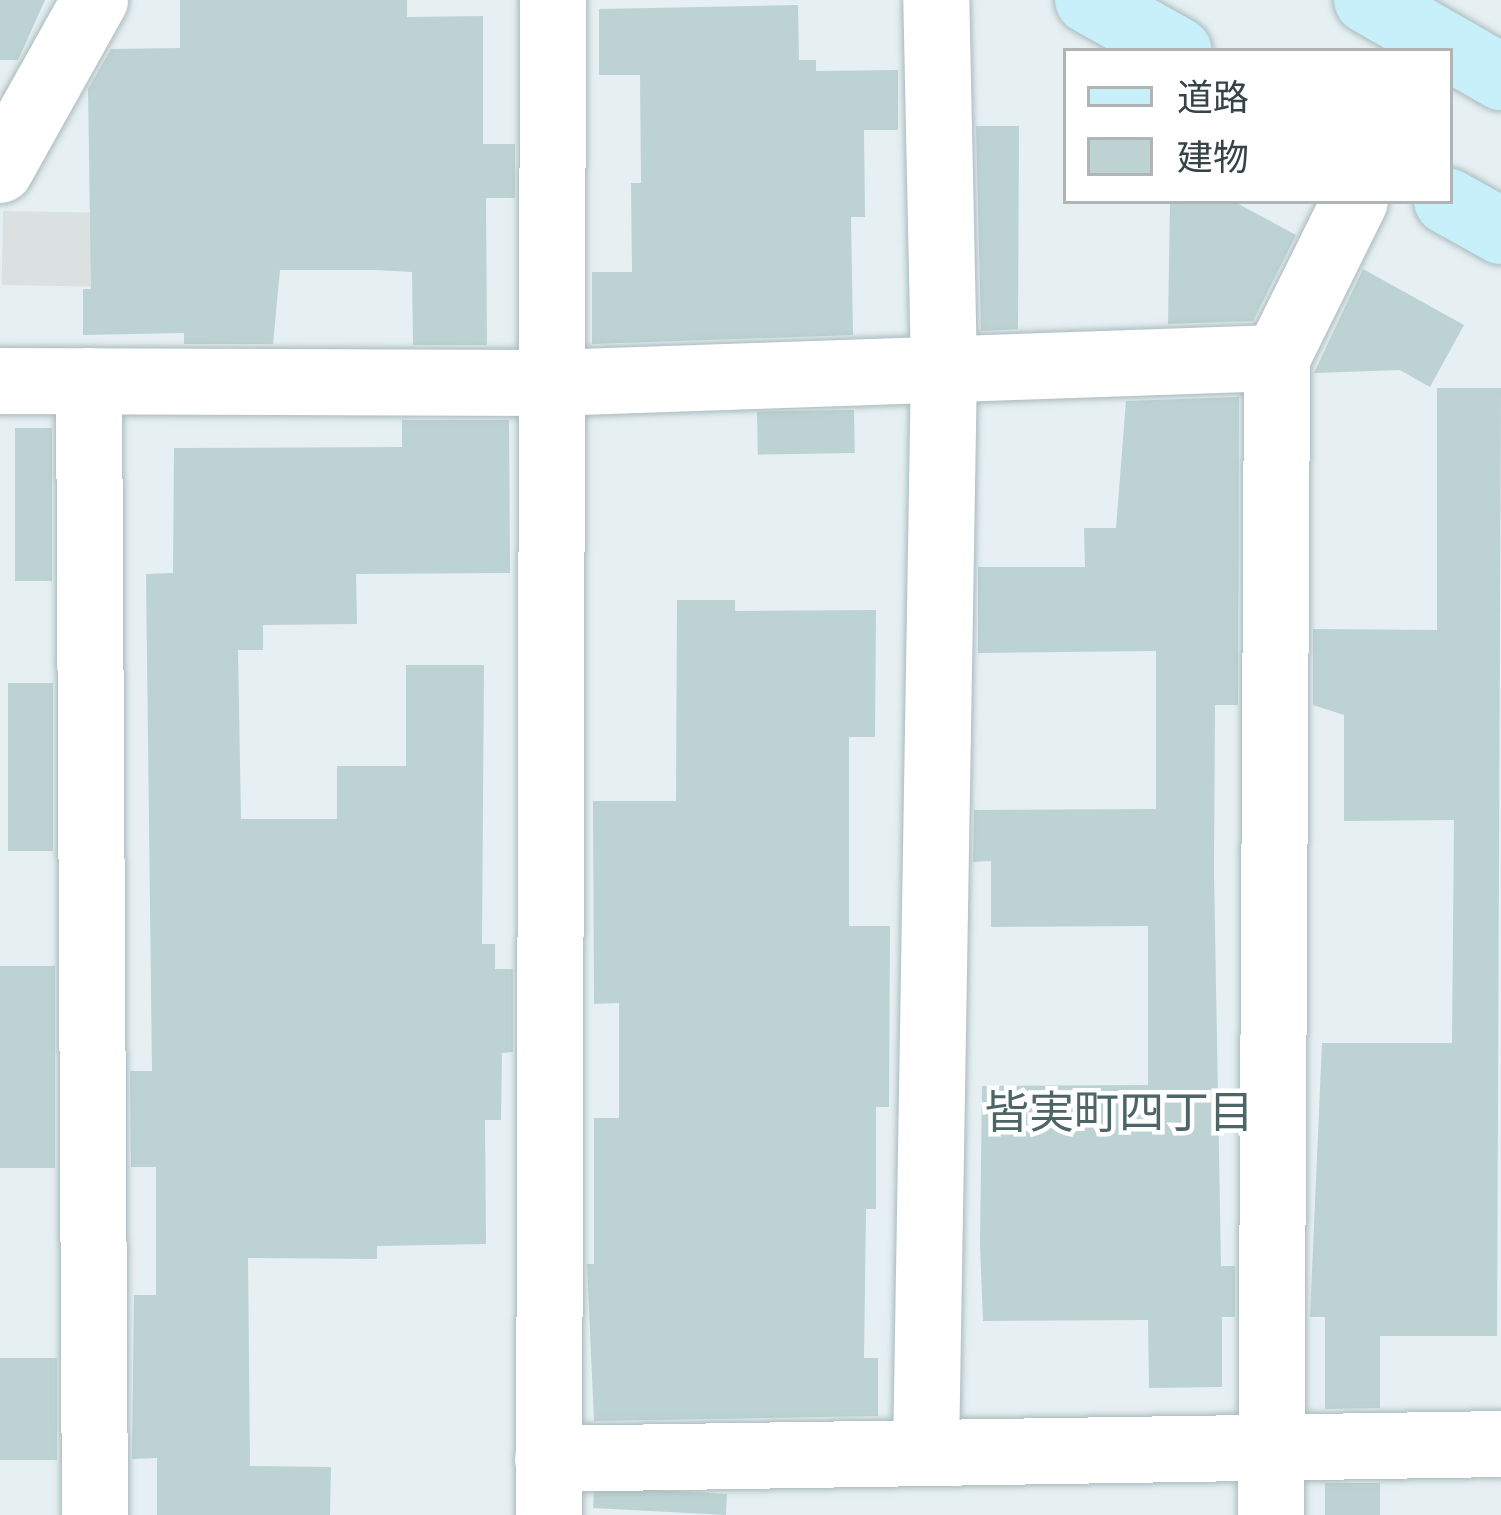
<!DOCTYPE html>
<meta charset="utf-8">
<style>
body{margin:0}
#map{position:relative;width:1501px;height:1515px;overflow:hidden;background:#e6f0f2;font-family:"Titillium Web","Noto Sans JP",sans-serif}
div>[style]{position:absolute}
.parking>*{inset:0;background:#dbe0e0;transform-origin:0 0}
.building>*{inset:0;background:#bcd2d3;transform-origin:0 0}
.roads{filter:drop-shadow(0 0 3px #a9babd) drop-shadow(0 0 3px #a9babd)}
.street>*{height:66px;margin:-33px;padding:0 33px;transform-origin:33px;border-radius:33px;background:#fff}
.secondary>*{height:66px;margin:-33px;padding:0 33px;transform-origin:33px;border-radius:33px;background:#c7f0fb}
span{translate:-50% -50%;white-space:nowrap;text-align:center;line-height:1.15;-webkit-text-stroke:9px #fff;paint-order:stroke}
.neighbourhood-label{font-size:45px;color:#4e6567}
.legend{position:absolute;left:1063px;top:48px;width:390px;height:156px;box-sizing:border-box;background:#fff;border:3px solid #afb4b4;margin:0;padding:15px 21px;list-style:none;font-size:36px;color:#364444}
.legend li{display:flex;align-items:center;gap:24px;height:60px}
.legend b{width:60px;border:3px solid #afb4b4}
</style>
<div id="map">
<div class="parking">
<div style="left:3px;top:211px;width:187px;height:74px;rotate:1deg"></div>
</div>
<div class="building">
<div style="clip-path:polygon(0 0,45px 0,18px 60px,0 60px)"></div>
<div style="clip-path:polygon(180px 0,407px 0,407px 17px,483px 16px,483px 144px,515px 144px,515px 198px,486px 198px,487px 345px,413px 345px,412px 272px,375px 270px,280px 270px,273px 344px,184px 344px,184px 333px,83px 335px,83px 289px,91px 289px,88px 89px,111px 49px,180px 48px)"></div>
<div style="clip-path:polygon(798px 5px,799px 60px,816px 60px,816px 71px,898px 70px,898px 130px,864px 130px,865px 217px,851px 217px,853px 335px,592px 344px,592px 272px,632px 272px,631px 183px,641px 183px,640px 75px,599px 75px,599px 9px)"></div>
<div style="clip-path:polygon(976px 126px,1019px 126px,1018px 329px,981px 331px)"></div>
<div style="clip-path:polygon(1170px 201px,1233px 201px,1296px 235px,1253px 321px,1168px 324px)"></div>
<div style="clip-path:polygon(1363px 269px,1464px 325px,1430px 387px,1400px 370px,1314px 373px)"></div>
<div style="clip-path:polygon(1437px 388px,1501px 388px,1497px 1336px,1380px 1336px,1380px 1408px,1325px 1409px,1325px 1317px,1310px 1317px,1322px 1043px,1452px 1043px,1454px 820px,1344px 821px,1344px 715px,1313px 705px,1313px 629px,1437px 630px)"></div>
<div style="clip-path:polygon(1239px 397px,1238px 705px,1215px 705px,1214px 873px,1221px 1266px,1235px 1266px,1235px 1317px,1222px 1317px,1222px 1387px,1149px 1388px,1148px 1320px,983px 1321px,980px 1245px,982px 1086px,1148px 1085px,1148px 926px,991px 927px,991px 861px,973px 862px,974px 810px,1156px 809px,1156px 651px,978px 653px,978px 567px,1085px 567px,1084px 528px,1116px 528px,1126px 401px)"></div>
<div style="left:854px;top:410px;width:43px;height:97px;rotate:89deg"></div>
<div style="clip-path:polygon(402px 420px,509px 420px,510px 573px,356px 574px,357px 624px,263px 625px,263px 650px,238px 650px,241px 819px,337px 819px,337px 766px,406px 766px,406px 665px,484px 665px,482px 944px,495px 944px,495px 969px,513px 969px,513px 1052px,502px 1053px,501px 1120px,485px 1120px,486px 1244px,377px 1246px,377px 1259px,248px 1258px,250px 1466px,331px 1467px,330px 1515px,157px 1515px,157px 1458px,132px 1459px,134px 1295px,156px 1295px,156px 1167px,131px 1167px,130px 1071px,152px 1071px,146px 574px,173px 573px,174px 448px,402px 447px)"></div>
<div style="left:52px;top:428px;width:153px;height:37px;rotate:90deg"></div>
<div style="clip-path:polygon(677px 600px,735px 600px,735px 611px,876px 610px,875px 737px,849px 737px,849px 926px,890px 926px,889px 1107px,876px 1107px,876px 1209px,866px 1209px,864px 1358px,878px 1358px,878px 1416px,594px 1421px,587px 1264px,594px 1264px,594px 1118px,619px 1118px,619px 1003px,594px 1004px,593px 801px,676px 801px)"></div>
<div style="left:53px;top:683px;width:168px;height:45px;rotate:90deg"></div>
<div style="left:55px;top:966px;width:202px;height:55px;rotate:90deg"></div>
<div style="left:57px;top:1358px;width:102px;height:57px;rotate:90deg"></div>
<div style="left:1380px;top:1483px;width:32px;height:55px;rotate:90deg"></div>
<div style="left:727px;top:1494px;width:21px;height:133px;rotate:93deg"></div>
</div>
<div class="roads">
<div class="street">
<div style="left:0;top:170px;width:195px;rotate:-60.8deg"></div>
<div style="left:0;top:381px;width:551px;rotate:0.21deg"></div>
<div style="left:551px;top:383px;width:726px;rotate:-1.97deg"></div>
<div style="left:89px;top:381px;width:1134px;rotate:89.7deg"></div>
<div style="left:926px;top:1453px;width:1085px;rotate:-89.05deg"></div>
<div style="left:944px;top:368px;width:368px;rotate:-91.2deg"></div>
<div style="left:548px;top:1459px;width:953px;rotate:-0.9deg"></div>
<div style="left:549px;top:1515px;width:1515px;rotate:-89.85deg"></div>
<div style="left:1271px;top:1515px;width:1157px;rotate:-89.7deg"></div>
<div style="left:1277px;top:358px;width:175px;rotate:-63.6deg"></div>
</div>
<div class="secondary">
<div style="left:1088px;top:0;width:104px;rotate:29.3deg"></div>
<div style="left:1367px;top:0;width:155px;rotate:29.9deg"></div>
<div style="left:1447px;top:201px;width:62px;rotate:29.1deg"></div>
</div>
</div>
<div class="neighbourhood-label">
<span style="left:1119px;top:1112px">皆実町四丁目</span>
</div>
<ul class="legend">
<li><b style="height:15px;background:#c7f0fb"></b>道路</li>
<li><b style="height:33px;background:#bcd2d3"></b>建物</li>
</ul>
</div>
